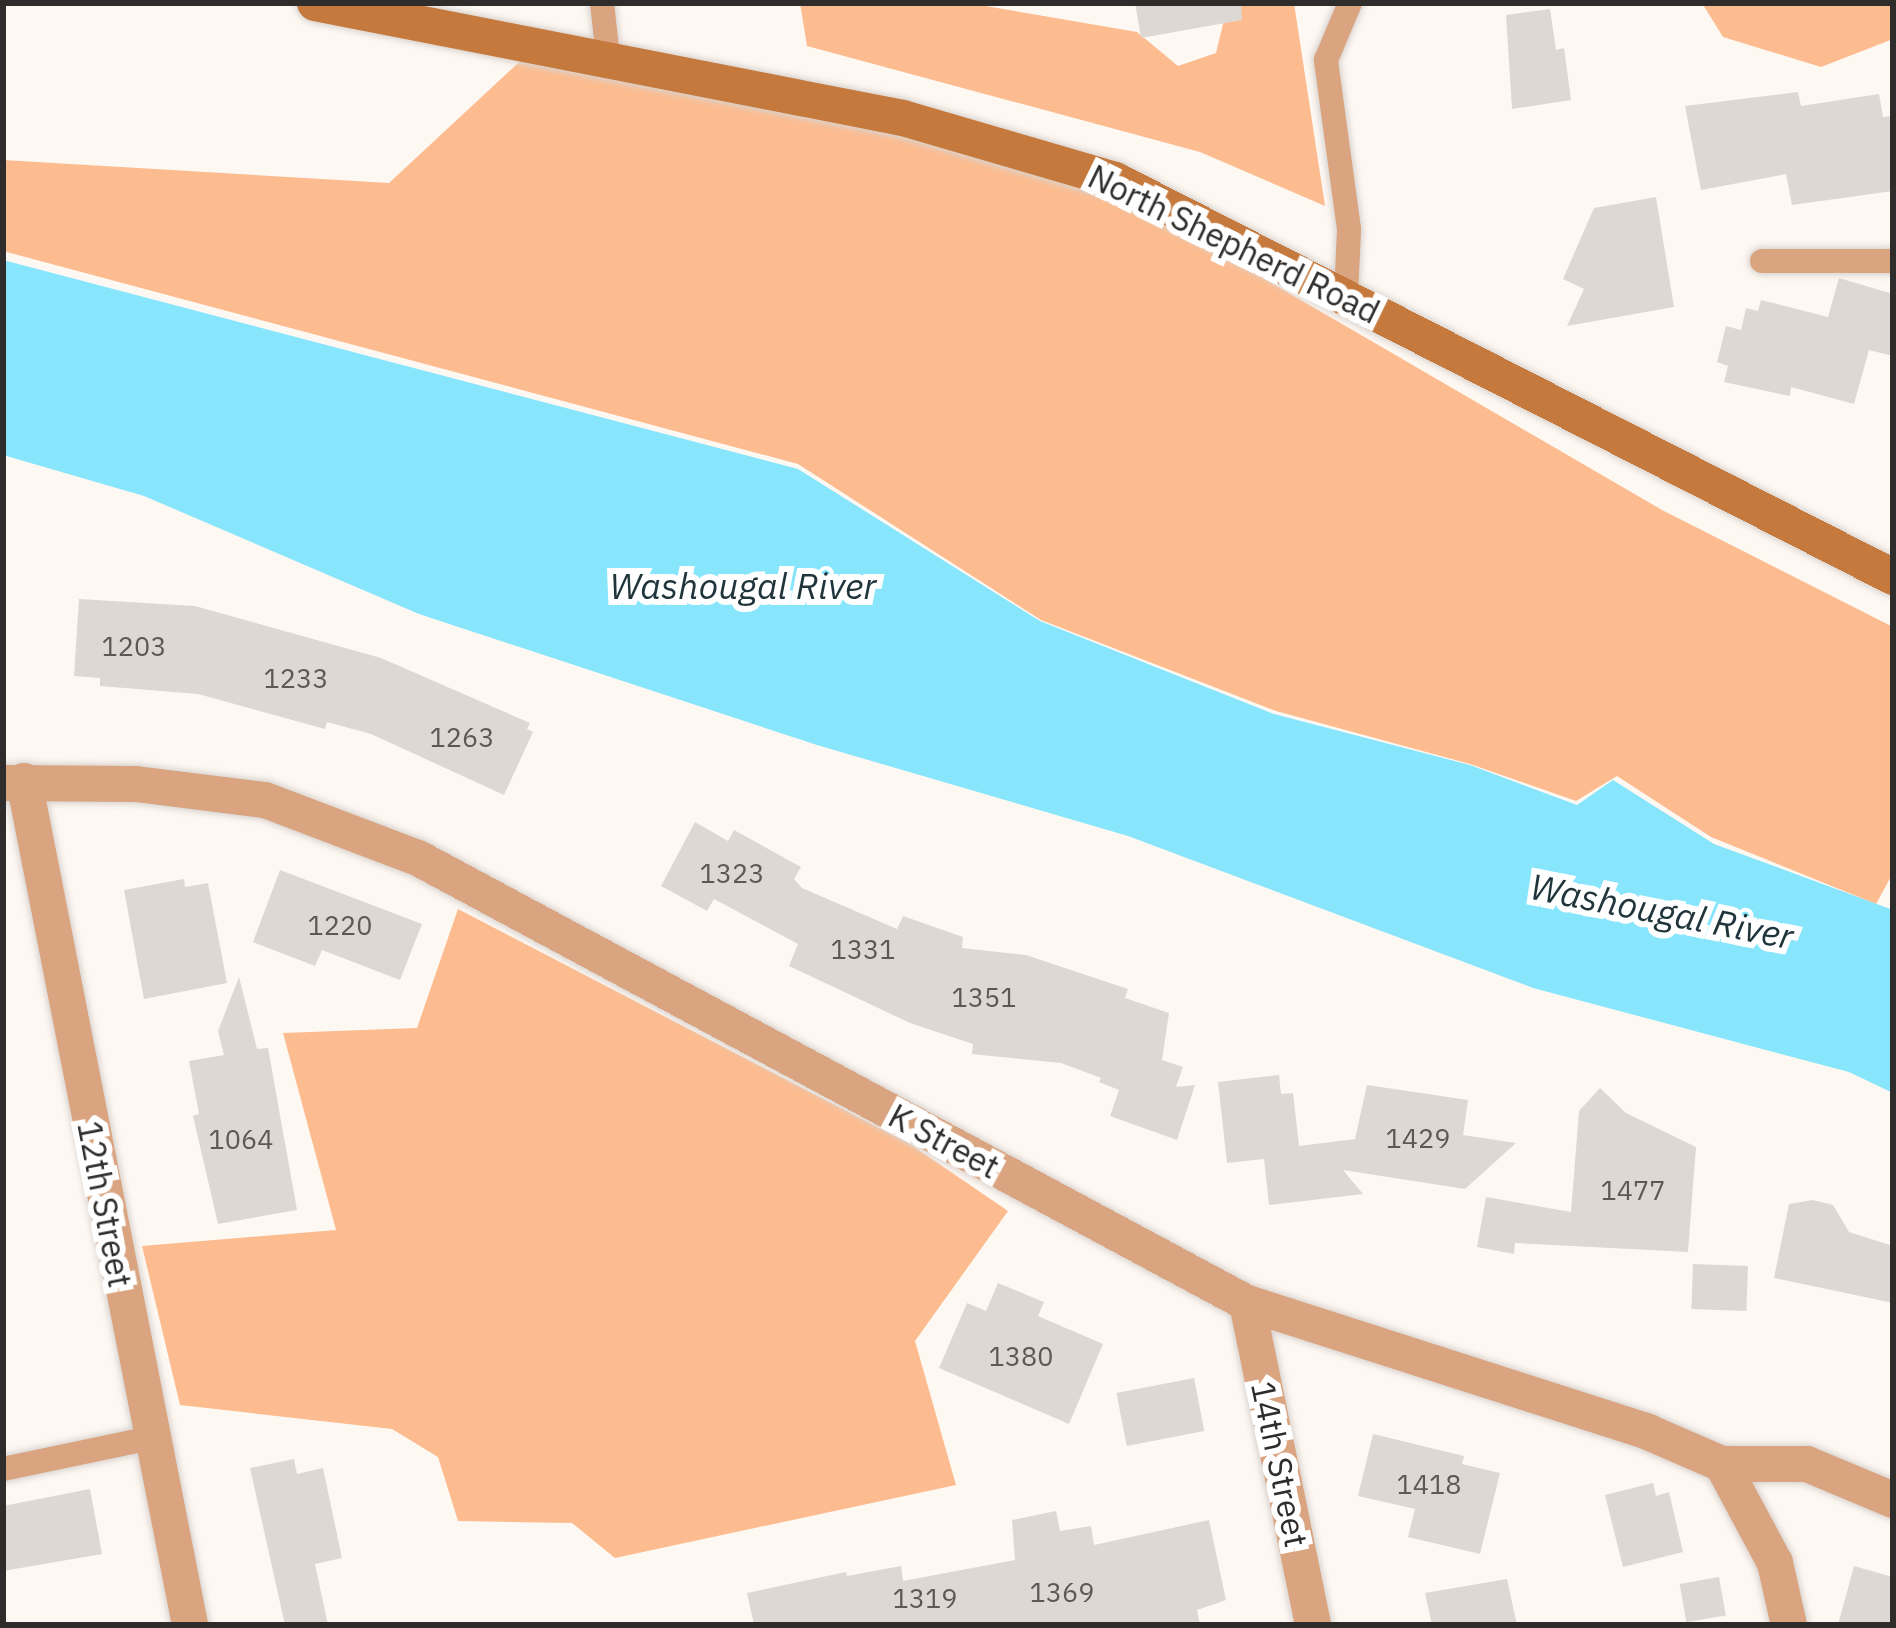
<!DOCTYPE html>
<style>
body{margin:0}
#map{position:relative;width:1896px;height:1628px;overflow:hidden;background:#fef8f3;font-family:"IBM Plex Sans",sans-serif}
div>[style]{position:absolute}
.green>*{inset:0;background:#fcbc8f}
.water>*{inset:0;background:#87e5fc}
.building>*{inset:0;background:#ded8d4;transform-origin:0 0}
.roads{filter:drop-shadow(0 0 3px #d9d3cf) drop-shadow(0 0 3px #d9d3cf)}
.lane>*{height:24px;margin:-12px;padding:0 12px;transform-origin:12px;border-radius:12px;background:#d9a47f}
.street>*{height:36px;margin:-18px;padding:0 18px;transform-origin:18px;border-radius:18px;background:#d9a47f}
.secondary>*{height:36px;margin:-18px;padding:0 18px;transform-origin:18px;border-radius:18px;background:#c5793d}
span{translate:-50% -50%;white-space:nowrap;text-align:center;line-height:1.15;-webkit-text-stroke:12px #fff;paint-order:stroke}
.number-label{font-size:27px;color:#5b5856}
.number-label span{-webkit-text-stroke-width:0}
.street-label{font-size:33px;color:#2f2d2c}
.water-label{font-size:36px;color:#1f353b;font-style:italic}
.frame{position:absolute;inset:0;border:6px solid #2f2d2c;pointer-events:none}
</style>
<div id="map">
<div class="green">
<div style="clip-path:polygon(800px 3px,968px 3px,1137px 32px,1178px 66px,1216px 53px,1224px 20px,1218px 3px,1294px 3px,1325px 206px,1200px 152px,807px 46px)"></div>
<div style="clip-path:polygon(1702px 3px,1892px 3px,1893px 39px,1821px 67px,1723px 37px)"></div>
<div style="clip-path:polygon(531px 51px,799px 108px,1110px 189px,1662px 510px,1893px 627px,1893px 873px,1876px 904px,1711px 837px,1617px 776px,1576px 801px,1470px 764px,1276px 711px,1041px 620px,798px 464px,3px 251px,3px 160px,389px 183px)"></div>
<div style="clip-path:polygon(458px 909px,910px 1144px,1008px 1211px,915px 1341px,956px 1485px,615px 1558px,572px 1523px,458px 1521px,438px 1457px,392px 1429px,180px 1405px,142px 1246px,336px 1230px,283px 1033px,417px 1028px)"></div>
</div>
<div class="water">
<div style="clip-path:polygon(3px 260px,798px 469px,1040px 621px,1274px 714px,1470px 765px,1577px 805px,1613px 780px,1714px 844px,1893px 910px,1893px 1093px,1849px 1072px,1533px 988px,1128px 836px,817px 745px,419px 614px,144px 496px,3px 455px)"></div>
</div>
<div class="building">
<div style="clip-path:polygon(1135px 3px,1241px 3px,1242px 20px,1141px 38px)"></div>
<div style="clip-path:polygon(1550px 9px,1556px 50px,1564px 48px,1571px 100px,1512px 109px,1506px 15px)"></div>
<div style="clip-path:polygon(1798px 92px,1801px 106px,1879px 94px,1883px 117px,1893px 116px,1893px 191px,1792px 205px,1786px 174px,1701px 190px,1685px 106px)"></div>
<div style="clip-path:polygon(1656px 197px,1674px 307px,1567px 326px,1584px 289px,1563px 279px,1594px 208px)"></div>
<div style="clip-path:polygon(1839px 278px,1893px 294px,1893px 356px,1869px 350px,1854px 404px,1791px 387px,1790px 396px,1724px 382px,1728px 366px,1717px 362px,1726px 326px,1741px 330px,1746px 308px,1758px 311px,1761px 300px,1828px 317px)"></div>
<div style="clip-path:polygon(79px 599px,195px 606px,381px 658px,530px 723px,527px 729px,533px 732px,504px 795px,371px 734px,327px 722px,325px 729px,198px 694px,100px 686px,100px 678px,74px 676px)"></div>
<div style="clip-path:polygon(695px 822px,728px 841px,734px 830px,801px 867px,794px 879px,802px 888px,897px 929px,903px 916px,963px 937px,962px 948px,1026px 955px,1128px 989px,1125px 998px,1169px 1013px,1162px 1060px,1183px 1067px,1176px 1087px,1195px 1085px,1177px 1140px,1110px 1116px,1119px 1090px,1099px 1082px,1101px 1078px,1061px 1063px,972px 1054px,973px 1044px,910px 1023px,789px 966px,798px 944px,714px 899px,707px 911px,661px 886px)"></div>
<div style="clip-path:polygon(280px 870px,422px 924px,400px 980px,322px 950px,315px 966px,253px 942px)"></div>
<div style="clip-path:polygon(184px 879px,185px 887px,208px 883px,227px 983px,144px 999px,124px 890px)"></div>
<div style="clip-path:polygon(239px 977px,257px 1049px,268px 1048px,297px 1210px,218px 1224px,193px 1116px,199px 1114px,189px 1061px,224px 1055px,218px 1031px)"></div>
<div style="clip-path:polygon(1279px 1075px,1281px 1094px,1293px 1093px,1299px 1146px,1355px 1139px,1367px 1085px,1468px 1100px,1463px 1135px,1516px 1143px,1465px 1189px,1343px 1170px,1363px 1194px,1269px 1205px,1264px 1159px,1227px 1163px,1218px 1082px)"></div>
<div style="clip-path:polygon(1600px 1088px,1626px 1113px,1696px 1147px,1688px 1252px,1515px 1243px,1514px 1254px,1477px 1247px,1486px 1197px,1571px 1212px,1579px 1111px)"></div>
<div style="clip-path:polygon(1813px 1200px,1833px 1205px,1849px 1232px,1893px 1246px,1893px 1303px,1774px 1278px,1789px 1204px)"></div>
<div style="left:1693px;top:1264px;width:55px;height:45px;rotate:2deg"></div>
<div style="clip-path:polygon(998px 1283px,1044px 1302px,1038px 1316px,1103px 1344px,1069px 1424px,939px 1368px,967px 1303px,986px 1311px)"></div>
<div style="left:1194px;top:1378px;width:54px;height:79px;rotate:79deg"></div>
<div style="clip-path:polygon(1373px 1434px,1464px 1456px,1462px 1464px,1500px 1473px,1480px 1554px,1408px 1537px,1415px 1509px,1358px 1496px)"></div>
<div style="clip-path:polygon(294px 1459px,297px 1474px,323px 1468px,342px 1558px,315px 1564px,328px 1625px,285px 1625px,250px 1468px)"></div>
<div style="clip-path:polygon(1653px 1483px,1656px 1496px,1669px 1492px,1683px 1552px,1623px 1567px,1605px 1495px)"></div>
<div style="clip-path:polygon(90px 1489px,102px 1554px,3px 1571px,3px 1506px)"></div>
<div style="clip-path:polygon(1056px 1511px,1060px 1531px,1091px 1526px,1094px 1545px,1209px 1520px,1226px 1600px,1197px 1610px,1200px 1625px,754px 1625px,747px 1593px,846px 1572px,847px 1576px,901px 1566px,903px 1581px,1015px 1560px,1012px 1520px)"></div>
<div style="clip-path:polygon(1854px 1566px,1893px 1577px,1893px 1625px,1838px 1625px)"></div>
<div style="left:1719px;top:1577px;width:39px;height:40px;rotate:80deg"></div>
<div style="clip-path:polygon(1507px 1579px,1517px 1625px,1432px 1625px,1425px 1593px)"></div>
</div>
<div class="roads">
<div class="lane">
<div style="left:602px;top:3px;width:54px;rotate:83.7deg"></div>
<div style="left:1762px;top:261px;width:131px"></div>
<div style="left:1346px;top:296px;width:67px;rotate:-87.4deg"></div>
<div style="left:1349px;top:229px;width:171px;rotate:-97.8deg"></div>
<div style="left:1326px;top:60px;width:62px;rotate:-67.2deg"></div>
<div style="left:3px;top:1469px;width:151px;rotate:-11.8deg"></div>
</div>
<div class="street">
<div style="left:24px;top:781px;width:860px;rotate:78.87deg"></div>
<div style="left:3px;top:783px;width:133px;rotate:0.4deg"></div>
<div style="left:136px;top:784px;width:130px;rotate:7.1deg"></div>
<div style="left:265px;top:800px;width:164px;rotate:20.8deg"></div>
<div style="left:418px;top:858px;width:941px;rotate:28.23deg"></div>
<div style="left:1247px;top:1303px;width:421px;rotate:17.8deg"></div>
<div style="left:1648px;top:1432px;width:81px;rotate:23.4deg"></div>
<div style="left:1722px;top:1464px;width:85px"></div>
<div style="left:1807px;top:1464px;width:93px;rotate:22.7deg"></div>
<div style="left:1247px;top:1303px;width:329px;rotate:78.4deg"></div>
<div style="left:1722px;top:1464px;width:112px;rotate:61.8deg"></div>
<div style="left:1775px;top:1563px;width:64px;rotate:77.3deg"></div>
</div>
<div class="secondary">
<div style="left:315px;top:3px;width:599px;rotate:11.07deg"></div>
<div style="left:903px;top:118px;width:221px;rotate:16.3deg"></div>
<div style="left:1115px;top:180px;width:873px;rotate:27.03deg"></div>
</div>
</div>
<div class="number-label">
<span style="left:134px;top:646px">1203</span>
<span style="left:296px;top:678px">1233</span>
<span style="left:462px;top:737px">1263</span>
<span style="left:732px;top:873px">1323</span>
<span style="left:340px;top:925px">1220</span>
<span style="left:863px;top:949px">1331</span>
<span style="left:984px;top:997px">1351</span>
<span style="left:1418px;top:1138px">1429</span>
<span style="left:241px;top:1139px">1064</span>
<span style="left:1633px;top:1190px">1477</span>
<span style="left:1021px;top:1356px">1380</span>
<span style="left:1429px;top:1484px">1418</span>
<span style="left:1062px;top:1592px">1369</span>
<span style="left:925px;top:1598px">1319</span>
</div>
<div class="street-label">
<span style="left:1234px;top:244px;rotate:26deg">North Shepherd Road</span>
<span style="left:944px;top:1141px;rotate:28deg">K Street</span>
<span style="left:105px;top:1204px;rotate:79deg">12th Street</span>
<span style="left:1280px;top:1464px;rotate:78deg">14th Street</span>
</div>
<div class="water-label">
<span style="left:743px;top:586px">Washougal River</span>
<span style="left:1662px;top:911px;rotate:11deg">Washougal River</span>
</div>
<div class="frame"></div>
</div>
